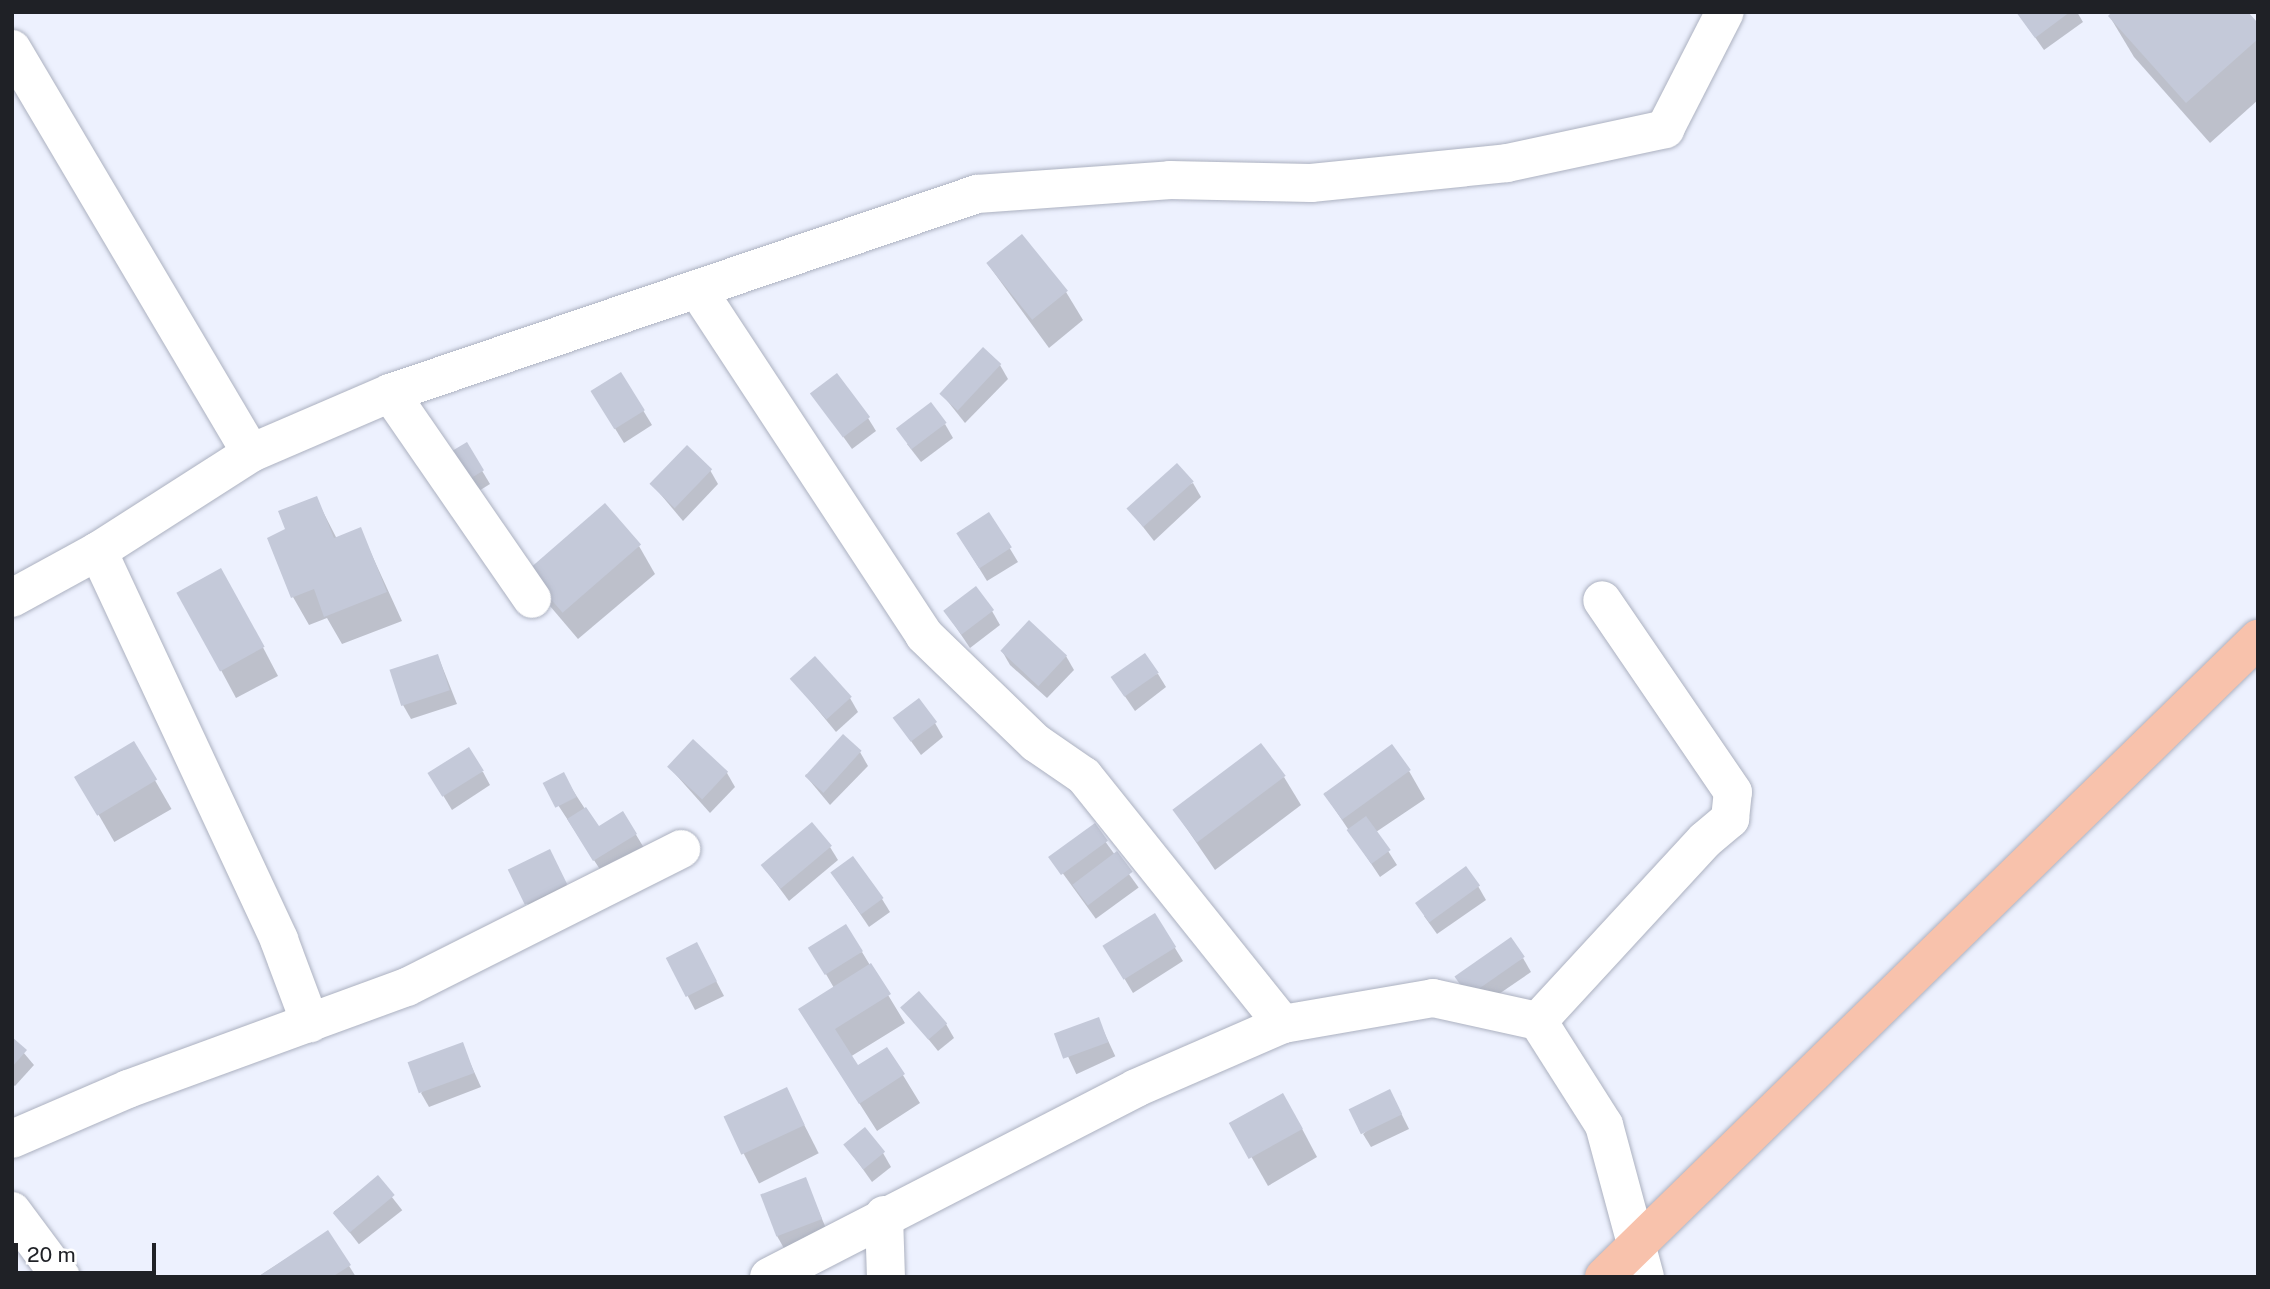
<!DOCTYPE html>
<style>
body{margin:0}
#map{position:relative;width:2270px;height:1289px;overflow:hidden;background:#edf1fe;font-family:"Public Sans",sans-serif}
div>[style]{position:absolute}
.shadow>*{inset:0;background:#0003;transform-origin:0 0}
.building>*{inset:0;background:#c4c9d9;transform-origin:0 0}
.roads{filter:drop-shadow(0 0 2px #acb1c0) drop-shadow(0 0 2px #acb1c0)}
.minor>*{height:38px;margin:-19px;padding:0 19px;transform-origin:19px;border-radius:19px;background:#fff}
.major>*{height:38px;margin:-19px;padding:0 19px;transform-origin:19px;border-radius:19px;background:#f8c2ac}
span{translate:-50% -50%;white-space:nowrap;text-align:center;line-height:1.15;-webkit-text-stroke:7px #fff;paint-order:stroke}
.frame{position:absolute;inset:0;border:14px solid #1f2126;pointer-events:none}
.scale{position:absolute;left:14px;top:1243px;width:142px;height:32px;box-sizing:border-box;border:4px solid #1f2126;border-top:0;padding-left:9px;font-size:21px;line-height:24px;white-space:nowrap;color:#1f2126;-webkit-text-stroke:5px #fff;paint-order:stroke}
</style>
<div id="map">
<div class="shadow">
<div style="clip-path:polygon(2017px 12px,2077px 12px,2083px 22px,2044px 50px)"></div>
<div style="clip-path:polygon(2110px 17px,2258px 26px,2258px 100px,2210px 143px,2134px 57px)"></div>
<div style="clip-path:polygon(987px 263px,1066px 292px,1083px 320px,1049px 348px)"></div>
<div style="clip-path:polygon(1000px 365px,1008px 379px,965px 423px,941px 393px)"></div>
<div style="clip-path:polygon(621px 374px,652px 425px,624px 443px,601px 406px)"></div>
<div style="clip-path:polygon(812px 393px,868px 418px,876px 431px,852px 449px)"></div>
<div style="clip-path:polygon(945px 424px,953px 438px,921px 462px,907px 444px)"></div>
<div style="clip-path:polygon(466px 444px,490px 484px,466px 499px)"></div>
<div style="clip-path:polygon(710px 470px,718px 484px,683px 521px,651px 483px)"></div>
<div style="clip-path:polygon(1193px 483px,1201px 497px,1154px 541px,1129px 509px)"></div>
<div style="clip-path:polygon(316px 498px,337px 539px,360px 529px,402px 621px,342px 644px,327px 618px,309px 625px,293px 597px,287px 530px)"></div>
<div style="clip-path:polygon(989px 514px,1018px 562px,987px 581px,966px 547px)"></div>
<div style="clip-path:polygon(639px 546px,655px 574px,578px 639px,544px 599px)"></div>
<div style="clip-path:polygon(179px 592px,237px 598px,278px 676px,236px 698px)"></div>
<div style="clip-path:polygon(945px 611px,992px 611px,1000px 625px,970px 648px)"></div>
<div style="clip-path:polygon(1002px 651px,1066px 656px,1074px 670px,1047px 698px,1010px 665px)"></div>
<div style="clip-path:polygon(438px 656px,457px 704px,411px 719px,403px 705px)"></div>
<div style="clip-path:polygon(1158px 674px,1166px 687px,1135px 711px,1113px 679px)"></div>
<div style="clip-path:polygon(792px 679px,850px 698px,858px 712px,836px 732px)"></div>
<div style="clip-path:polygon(895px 719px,935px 723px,943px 737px,921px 755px)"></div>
<div style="left:134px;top:744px;width:75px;height:66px;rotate:60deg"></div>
<div style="clip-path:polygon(860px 752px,868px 766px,830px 805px,805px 775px)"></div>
<div style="clip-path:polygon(669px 767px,727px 773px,735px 787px,710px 813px)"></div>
<div style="clip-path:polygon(1409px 771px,1425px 799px,1376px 832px,1397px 865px,1380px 877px,1324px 793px)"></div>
<div style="clip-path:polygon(483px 772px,490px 785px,452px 810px,430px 774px)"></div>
<div style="clip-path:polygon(563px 775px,598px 829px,623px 813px,644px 848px,603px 874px,545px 785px)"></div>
<div style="clip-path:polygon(1284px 777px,1301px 805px,1215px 870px,1174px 810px)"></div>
<div style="left:1094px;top:826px;width:76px;height:53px;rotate:54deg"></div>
<div style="clip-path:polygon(830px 847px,838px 860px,789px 901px,763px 866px)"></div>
<div style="clip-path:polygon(557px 865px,573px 898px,535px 917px,527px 903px)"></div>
<div style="clip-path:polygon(833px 874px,882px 899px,890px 912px,869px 927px)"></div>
<div style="clip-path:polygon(1478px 886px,1486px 900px,1437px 934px,1424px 916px)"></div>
<div style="clip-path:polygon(1105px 946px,1175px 948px,1183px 961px,1133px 993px)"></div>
<div style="clip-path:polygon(862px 952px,905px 1023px,850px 1057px,857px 1068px,887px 1049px,920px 1103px,877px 1131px,817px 1037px,834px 988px,819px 962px)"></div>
<div style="clip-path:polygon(668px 958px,704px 958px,724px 996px,695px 1010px)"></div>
<div style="clip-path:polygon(1523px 958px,1531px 972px,1477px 1009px,1464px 989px)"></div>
<div style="clip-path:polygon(903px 1008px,946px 1024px,954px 1038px,938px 1051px)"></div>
<div style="left:1098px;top:1019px;width:41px;height:43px;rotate:65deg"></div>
<div style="clip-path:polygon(12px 1039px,34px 1065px,15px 1086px,12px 1084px)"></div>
<div style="clip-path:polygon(462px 1045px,481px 1087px,429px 1107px,421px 1093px)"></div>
<div style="left:786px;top:1089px;width:72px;height:67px;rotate:63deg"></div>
<div style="clip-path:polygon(1397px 1105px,1409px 1129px,1371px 1147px,1363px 1134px)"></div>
<div style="clip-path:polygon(1232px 1123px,1299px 1123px,1317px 1157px,1268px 1186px)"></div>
<div style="clip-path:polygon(845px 1144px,883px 1153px,891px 1167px,872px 1182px)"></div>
<div style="left:377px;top:1178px;width:41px;height:55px;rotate:52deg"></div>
<div style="clip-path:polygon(805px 1179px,828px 1233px,785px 1250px,777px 1236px)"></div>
<div style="clip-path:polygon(328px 1232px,356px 1277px,260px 1277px,259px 1276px)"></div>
</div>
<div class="building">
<div style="clip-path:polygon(2016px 12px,2070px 12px,2035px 38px)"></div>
<div style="clip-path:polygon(2112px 12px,2248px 12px,2258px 23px,2258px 39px,2186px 103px,2108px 16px)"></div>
<div style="left:1022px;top:234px;width:73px;height:46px;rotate:51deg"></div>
<div style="left:983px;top:347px;width:25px;height:64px;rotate:43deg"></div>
<div style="left:621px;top:372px;width:45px;height:36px;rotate:58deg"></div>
<div style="left:837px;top:373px;width:55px;height:34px;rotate:53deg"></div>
<div style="left:931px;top:402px;width:26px;height:44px;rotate:53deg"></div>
<div style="left:467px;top:442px;width:33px;height:33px;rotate:59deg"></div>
<div style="left:687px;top:445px;width:35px;height:54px;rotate:44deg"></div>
<div style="left:1177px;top:463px;width:25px;height:68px;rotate:48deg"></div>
<div style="clip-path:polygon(317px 496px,334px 538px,361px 527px,387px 592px,324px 617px,314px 589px,291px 598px,267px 538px,285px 529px,278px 511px)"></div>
<div style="left:605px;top:503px;width:55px;height:104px;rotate:49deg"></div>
<div style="left:989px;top:512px;width:42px;height:39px;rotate:57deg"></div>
<div style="left:221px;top:568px;width:90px;height:51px;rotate:61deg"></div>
<div style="left:976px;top:586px;width:30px;height:41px;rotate:53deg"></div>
<div style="left:1029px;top:620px;width:52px;height:42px;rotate:43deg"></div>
<div style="left:1145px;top:653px;width:24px;height:42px;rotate:55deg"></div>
<div style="left:438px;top:654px;width:38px;height:51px;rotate:72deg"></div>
<div style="left:815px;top:656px;width:55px;height:34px;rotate:48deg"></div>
<div style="left:919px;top:698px;width:30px;height:33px;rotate:53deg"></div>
<div style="left:843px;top:734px;width:25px;height:57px;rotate:42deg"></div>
<div style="left:693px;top:739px;width:48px;height:38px;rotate:43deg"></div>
<div style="left:134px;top:741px;width:45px;height:70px;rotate:59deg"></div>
<div style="left:1261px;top:743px;width:41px;height:111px;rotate:53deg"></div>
<div style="left:1392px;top:744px;width:32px;height:85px;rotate:54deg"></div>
<div style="left:469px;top:747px;width:28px;height:49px;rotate:58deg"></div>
<div style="left:564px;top:772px;width:28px;height:24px;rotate:63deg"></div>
<div style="clip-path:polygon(586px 807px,599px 826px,623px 811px,637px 834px,593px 861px,567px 819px)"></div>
<div style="left:1366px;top:816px;width:42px;height:24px;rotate:54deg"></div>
<div style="left:812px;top:822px;width:31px;height:67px;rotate:50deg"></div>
<div style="left:1095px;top:823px;width:22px;height:58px;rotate:54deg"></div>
<div style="left:550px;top:849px;width:39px;height:47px;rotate:64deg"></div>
<div style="left:1117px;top:851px;width:26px;height:56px;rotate:53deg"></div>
<div style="left:853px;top:856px;width:52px;height:28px;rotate:54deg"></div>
<div style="left:1466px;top:866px;width:24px;height:63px;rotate:54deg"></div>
<div style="left:1155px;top:913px;width:40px;height:62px;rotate:58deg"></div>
<div style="left:846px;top:924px;width:32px;height:45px;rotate:58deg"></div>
<div style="left:1511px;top:937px;width:24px;height:69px;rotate:55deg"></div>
<div style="left:697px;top:942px;width:44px;height:35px;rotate:63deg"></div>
<div style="clip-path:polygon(871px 963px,891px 994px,835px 1029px,858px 1065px,887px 1047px,905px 1074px,859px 1104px,798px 1009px)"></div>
<div style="left:919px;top:991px;width:43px;height:25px;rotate:49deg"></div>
<div style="left:1099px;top:1017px;width:27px;height:48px;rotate:70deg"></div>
<div style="clip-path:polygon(12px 1037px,27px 1050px,12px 1067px)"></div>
<div style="left:463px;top:1042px;width:33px;height:59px;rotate:70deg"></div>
<div style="left:787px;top:1087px;width:42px;height:70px;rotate:65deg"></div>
<div style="left:1390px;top:1089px;width:28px;height:46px;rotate:64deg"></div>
<div style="left:1283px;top:1093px;width:41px;height:62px;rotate:61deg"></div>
<div style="left:865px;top:1127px;width:32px;height:28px;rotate:51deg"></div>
<div style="left:378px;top:1175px;width:26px;height:59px;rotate:50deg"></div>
<div style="left:806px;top:1177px;width:45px;height:49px;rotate:69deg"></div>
<div style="clip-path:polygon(328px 1230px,351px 1265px,332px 1277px,258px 1277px)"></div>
</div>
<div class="roads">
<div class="minor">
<div style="left:12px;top:49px;width:469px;rotate:59.4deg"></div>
<div style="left:697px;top:289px;width:414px;rotate:56.7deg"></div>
<div style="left:924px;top:635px;width:156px;rotate:44deg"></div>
<div style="left:1036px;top:743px;width:58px;rotate:34.5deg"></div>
<div style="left:1084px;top:776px;width:318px;rotate:51.3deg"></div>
<div style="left:390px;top:393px;width:250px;rotate:55.4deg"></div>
<div style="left:98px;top:551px;width:429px;rotate:65deg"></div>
<div style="left:279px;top:940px;width:89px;rotate:69.5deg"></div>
<div style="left:12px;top:598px;width:98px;rotate:-28.7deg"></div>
<div style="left:98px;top:551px;width:182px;rotate:-32.6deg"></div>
<div style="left:251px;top:453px;width:151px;rotate:-23.3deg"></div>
<div style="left:390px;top:393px;width:620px;rotate:-18.73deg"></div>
<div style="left:977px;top:194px;width:194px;rotate:-4.1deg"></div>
<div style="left:1170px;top:180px;width:141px;rotate:1.2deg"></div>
<div style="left:1311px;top:183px;width:197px;rotate:-5.8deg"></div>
<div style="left:1507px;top:163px;width:162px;rotate:-12.1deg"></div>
<div style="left:1665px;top:129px;width:131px;rotate:-62.9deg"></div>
<div style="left:1538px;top:1021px;width:246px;rotate:-47.3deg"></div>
<div style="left:1705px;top:840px;width:33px;rotate:-40deg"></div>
<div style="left:1730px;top:819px;width:27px;rotate:-84deg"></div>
<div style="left:1733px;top:792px;width:232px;rotate:-124.3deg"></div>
<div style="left:12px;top:1139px;width:126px;rotate:-23.3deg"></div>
<div style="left:128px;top:1089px;width:297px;rotate:-20.1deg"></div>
<div style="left:407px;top:987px;width:307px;rotate:-26.7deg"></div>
<div style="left:12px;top:1211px;width:82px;rotate:53.4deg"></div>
<div style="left:884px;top:1215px;width:62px;rotate:88.2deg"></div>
<div style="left:769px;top:1277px;width:413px;rotate:-27.2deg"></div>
<div style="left:1136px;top:1088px;width:160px;rotate:-23.5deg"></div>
<div style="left:1283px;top:1024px;width:152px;rotate:-9.8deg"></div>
<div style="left:1433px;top:998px;width:107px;rotate:12.4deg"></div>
<div style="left:1538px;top:1021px;width:123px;rotate:57.6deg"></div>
<div style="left:1604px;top:1125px;width:157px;rotate:74.9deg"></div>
</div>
<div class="major">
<div style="left:1604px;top:1277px;width:914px;rotate:-44.29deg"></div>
</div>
</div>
<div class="frame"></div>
<div class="scale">20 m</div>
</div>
